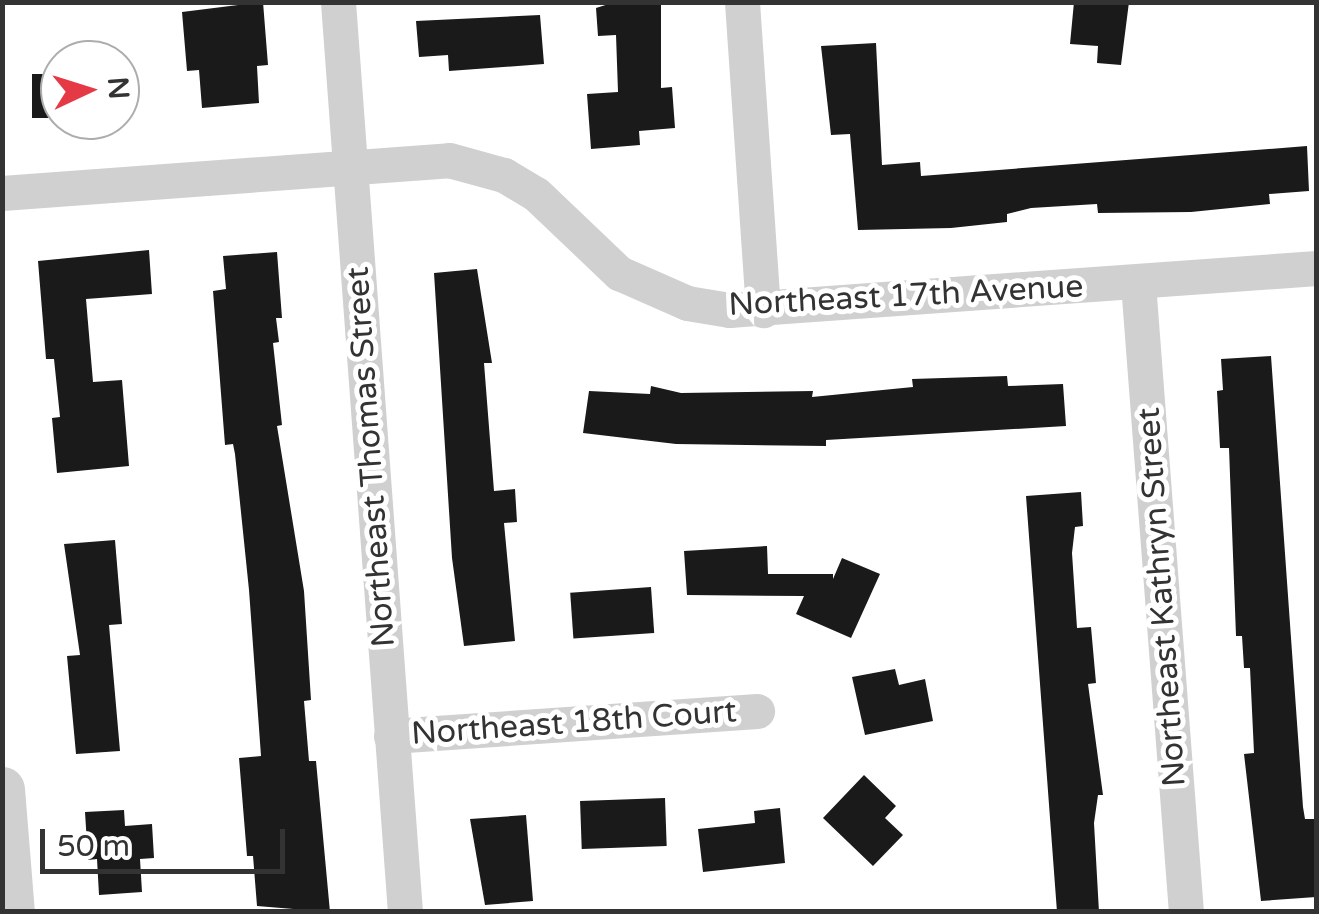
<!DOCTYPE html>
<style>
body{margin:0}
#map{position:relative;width:1319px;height:914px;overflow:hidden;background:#fff;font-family:"Varela Round",sans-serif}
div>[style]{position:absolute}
.building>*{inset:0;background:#1a1a1a;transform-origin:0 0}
.minor>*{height:35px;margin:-17.5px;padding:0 17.5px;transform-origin:17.5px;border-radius:17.5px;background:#d0d0d0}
.tertiary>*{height:45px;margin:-22.5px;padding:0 22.5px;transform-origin:22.5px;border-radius:22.5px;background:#d0d0d0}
span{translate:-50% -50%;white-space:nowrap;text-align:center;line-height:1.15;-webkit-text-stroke:10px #fff;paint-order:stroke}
.street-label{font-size:32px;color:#333}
.frame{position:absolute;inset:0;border:5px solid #333;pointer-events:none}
.north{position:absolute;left:40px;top:40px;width:100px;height:100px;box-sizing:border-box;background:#fff;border:2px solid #adadad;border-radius:50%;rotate:86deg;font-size:28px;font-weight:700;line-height:40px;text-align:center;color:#333}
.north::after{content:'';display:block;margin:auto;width:35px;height:45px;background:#e63946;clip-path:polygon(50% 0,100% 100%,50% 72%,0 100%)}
.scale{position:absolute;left:40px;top:829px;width:245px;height:45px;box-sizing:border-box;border:5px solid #333;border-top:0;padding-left:12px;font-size:30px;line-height:35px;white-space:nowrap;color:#333;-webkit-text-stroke:8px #fff;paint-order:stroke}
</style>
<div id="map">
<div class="building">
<div style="clip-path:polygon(263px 2px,268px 65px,257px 66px,259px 103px,202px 108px,199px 70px,187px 71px,182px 12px)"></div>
<div style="clip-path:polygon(615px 2px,661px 2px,661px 88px,672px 87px,675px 128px,639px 131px,640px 145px,591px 149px,587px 94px,618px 92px,616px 35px,598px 36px,596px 8px)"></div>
<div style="clip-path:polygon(1074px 2px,1129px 2px,1121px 65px,1097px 63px,1098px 46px,1070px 44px)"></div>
<div style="clip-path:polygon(540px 15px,544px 64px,449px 71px,448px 55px,419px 57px,416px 21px)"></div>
<div style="clip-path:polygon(876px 43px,882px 165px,920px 162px,921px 176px,1307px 146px,1309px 191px,1269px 194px,1270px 204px,1191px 212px,1098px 213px,1097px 204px,1031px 208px,1007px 214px,1007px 222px,951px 228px,858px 230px,850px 134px,831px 135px,821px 46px)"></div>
<div style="left:60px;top:74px;width:44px;height:28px;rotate:90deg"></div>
<div style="clip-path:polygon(149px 250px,152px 294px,86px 299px,93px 382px,122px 380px,129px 466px,57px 473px,52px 418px,60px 417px,54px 359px,46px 359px,38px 261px)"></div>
<div style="clip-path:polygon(277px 252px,282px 318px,276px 318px,279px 342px,273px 343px,282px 425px,277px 426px,304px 591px,311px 700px,304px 701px,309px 761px,316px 761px,330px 912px,257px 906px,253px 856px,247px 856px,239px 758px,261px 756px,249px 590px,235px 454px,233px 444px,225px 445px,213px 291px,226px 289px,223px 256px)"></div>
<div style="clip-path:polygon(477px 269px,492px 363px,484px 363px,494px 491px,515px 489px,517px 522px,504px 523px,515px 641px,464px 646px,452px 558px,434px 273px)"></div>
<div style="clip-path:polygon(1271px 356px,1303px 807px,1305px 819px,1316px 819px,1316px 897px,1261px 901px,1244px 754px,1254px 753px,1250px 668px,1244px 668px,1242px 636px,1236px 636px,1229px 448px,1220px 448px,1217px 391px,1223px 390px,1221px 359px)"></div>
<div style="clip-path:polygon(1007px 376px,1008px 386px,1063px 384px,1066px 426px,826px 440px,826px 446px,676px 444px,583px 433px,589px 391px,650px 394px,651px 386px,681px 393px,813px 391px,812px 397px,913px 387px,912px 379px)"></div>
<div style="clip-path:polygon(1081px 492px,1083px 526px,1075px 527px,1072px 553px,1077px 628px,1091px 627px,1096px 683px,1088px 684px,1103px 795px,1098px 795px,1094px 823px,1099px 912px,1057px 912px,1026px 496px)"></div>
<div style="clip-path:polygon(115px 540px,122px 624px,109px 625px,120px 751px,76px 754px,67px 656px,80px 655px,64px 544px)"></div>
<div style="clip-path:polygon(767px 546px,768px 574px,833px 574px,833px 579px,842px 558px,880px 574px,851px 638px,796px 614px,804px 596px,687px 595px,684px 551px)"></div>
<div style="left:651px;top:587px;width:46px;height:81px;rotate:86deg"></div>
<div style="clip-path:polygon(895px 669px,899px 685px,925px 679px,933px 721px,865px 735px,852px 677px)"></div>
<div style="clip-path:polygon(864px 775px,896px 806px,885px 818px,903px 835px,873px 866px,823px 818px)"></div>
<div style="left:665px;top:798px;width:48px;height:85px;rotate:88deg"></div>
<div style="clip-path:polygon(780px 808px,785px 863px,703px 872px,698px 829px,755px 823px,754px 811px)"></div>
<div style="clip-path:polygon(124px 810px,125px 826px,152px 824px,154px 858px,140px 859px,142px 892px,99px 895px,97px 859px,88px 860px,85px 812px)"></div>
<div style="clip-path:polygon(526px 815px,533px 901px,485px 905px,470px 819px)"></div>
</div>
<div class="minor">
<div style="left:338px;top:2px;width:912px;rotate:85.79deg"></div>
<div style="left:742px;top:2px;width:309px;rotate:86.1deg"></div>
<div style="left:2px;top:193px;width:448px;rotate:-4.2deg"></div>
<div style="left:449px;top:160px;width:57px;rotate:15.3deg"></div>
<div style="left:504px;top:175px;width:37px;rotate:31deg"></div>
<div style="left:536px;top:194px;width:115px;rotate:43.6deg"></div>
<div style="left:619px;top:273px;width:74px;rotate:23.8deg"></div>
<div style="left:687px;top:303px;width:43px;rotate:9.5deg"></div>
<div style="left:729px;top:310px;width:589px;rotate:-4.09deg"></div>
<div style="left:1138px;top:283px;width:631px;rotate:85.64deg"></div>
<div style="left:391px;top:736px;width:367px;rotate:-3.9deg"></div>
</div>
<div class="tertiary">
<div style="left:2px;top:789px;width:123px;rotate:85.4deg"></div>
</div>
<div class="street-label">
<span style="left:906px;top:296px;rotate:-3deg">Northeast 17th Avenue</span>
<span style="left:371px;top:457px;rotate:-94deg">Northeast Thomas Street</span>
<span style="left:1162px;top:597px;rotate:-94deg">Northeast Kathryn Street</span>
<span style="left:574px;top:723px;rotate:-4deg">Northeast 18th Court</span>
</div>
<div class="frame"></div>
<div class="north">N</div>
<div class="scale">50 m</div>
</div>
